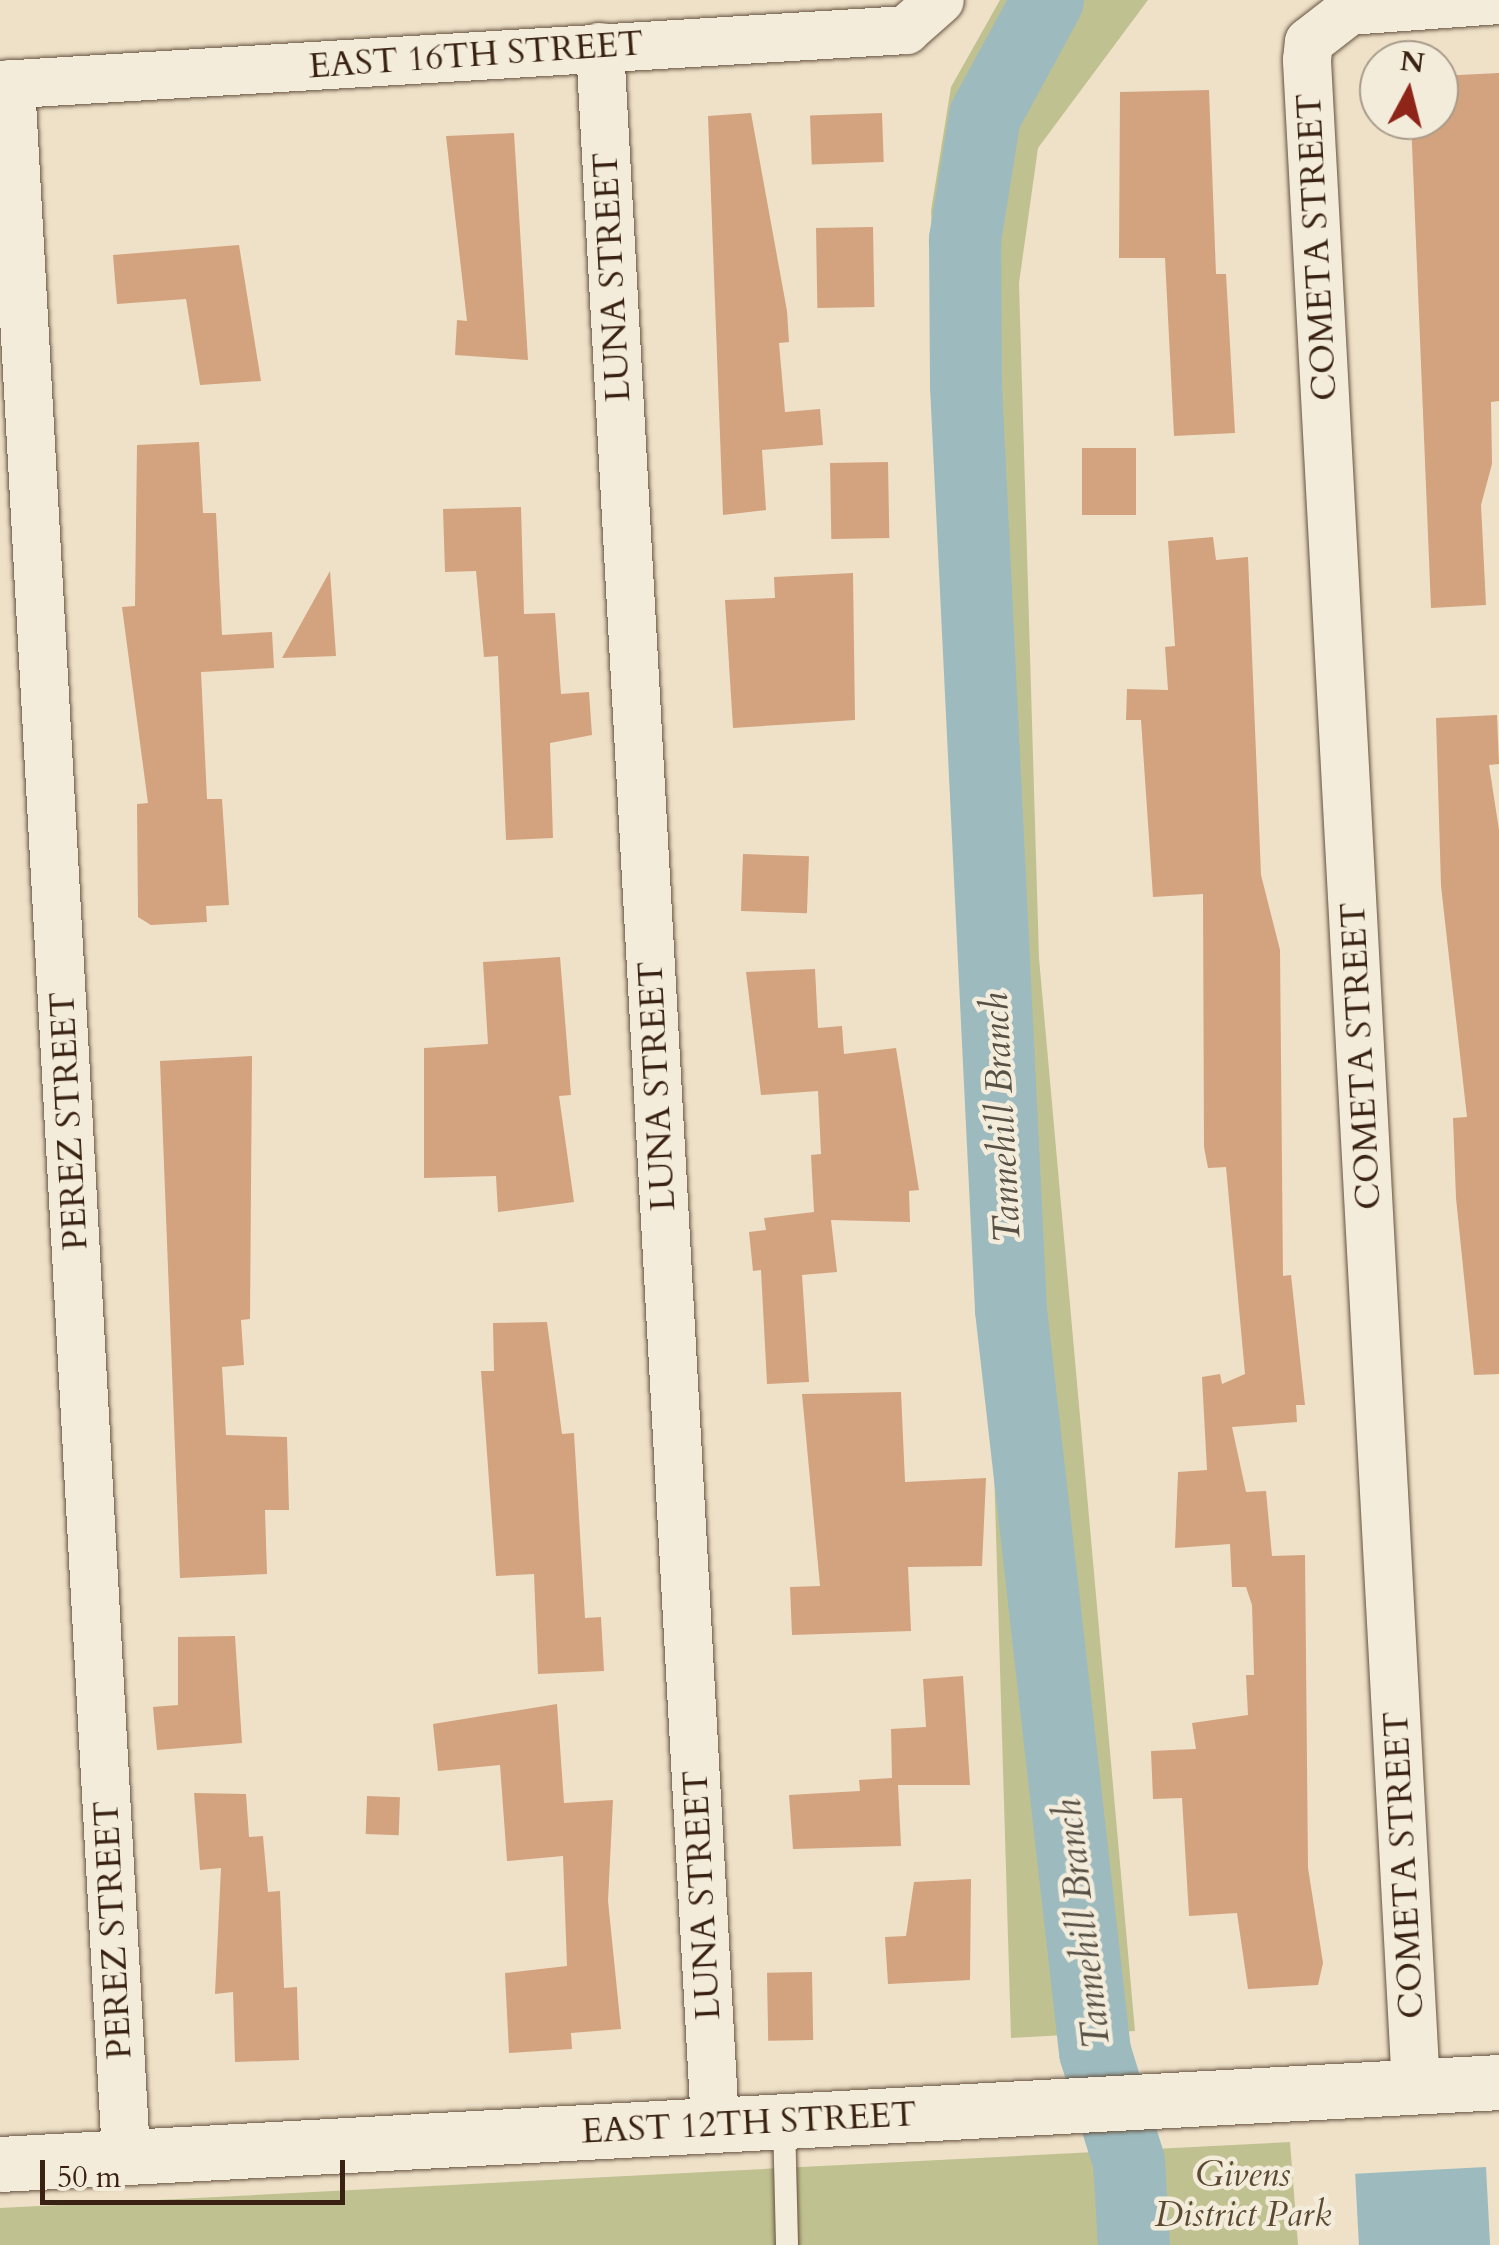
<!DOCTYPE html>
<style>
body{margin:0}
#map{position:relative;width:1499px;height:2245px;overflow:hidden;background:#eee1c8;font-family:Cardo,serif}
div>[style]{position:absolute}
.green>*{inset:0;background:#c0c190}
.water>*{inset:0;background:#9dbbbf;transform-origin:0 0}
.river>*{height:72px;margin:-36px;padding:0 36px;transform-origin:36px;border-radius:36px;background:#9dbbbf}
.building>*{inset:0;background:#d3a27e;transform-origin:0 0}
.roads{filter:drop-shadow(0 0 2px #66523f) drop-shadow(0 0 2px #66523f)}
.service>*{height:22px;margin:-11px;padding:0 11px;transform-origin:11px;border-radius:11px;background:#f4ecdb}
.minor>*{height:48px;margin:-24px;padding:0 24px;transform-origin:24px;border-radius:24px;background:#f4ecdb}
.tertiary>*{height:55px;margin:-27.5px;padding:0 27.5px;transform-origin:27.5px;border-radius:27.5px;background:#f4ecdb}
span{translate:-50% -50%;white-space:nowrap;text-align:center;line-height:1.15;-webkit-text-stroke:9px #f4ecdb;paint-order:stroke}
.street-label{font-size:35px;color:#392211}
.park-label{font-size:35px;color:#5b4a31;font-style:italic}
.water-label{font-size:38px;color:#575045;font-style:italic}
.north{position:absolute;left:1359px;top:40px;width:100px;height:100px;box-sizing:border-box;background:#f4ecdb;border:2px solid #a99b8a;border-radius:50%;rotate:7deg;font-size:28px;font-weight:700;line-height:40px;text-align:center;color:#392211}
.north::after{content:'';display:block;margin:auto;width:35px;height:45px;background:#8f2418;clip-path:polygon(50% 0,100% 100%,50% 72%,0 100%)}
.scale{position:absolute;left:40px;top:2160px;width:305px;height:45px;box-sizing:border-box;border:5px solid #392211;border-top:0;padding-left:12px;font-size:30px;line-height:35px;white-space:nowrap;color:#392211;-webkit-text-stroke:8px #f4ecdb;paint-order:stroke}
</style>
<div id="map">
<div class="green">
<div style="clip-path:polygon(1000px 0,1148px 0,1038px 148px,1019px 283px,1039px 958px,1135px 2031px,1011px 2038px,994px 1467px,931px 211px,951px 87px)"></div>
<div style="clip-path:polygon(1290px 2142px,1298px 2245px,0 2245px,0 2208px)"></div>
</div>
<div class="water">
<div style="left:1486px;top:2167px;width:78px;height:131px;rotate:87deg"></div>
</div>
<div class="river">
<div style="left:1048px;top:0;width:132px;rotate:118.5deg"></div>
<div style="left:985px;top:116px;width:126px;rotate:99.2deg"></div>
<div style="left:965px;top:240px;width:146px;rotate:89.6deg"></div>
<div style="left:966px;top:386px;width:925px;rotate:87.21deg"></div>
<div style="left:1011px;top:1310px;width:747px;rotate:83.54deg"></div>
<div style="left:1095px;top:2052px;width:115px;rotate:72.8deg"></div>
<div style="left:1129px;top:2162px;width:83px;rotate:86.6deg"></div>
</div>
<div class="building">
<div style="clip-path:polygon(1499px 73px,1499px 401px,1491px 402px,1492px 464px,1481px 505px,1486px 605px,1431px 608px,1411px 120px,1439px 120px,1439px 76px)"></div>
<div style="clip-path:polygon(1209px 90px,1216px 274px,1226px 274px,1235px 433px,1174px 436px,1165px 258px,1119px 258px,1120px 92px)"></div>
<div style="clip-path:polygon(751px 113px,787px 311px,789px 342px,779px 343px,785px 412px,820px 409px,823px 445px,762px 450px,766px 510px,723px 515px,708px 116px)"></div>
<div style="left:882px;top:113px;width:49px;height:72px;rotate:88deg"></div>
<div style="clip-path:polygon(514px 133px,528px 360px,455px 355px,457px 320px,467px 321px,446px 136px)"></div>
<div style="left:873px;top:227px;width:80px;height:57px;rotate:89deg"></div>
<div style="clip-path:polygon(239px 245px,261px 381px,200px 385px,186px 299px,117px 304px,113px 255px)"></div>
<div style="clip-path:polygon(199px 442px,203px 513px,216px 513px,222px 635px,272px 632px,274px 668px,201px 672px,207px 799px,222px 799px,229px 905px,206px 906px,207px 922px,151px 925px,138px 917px,137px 804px,148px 803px,122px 607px,135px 606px,137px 445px)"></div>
<div style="left:1136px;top:448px;width:67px;height:54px;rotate:90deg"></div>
<div style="left:888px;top:462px;width:76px;height:58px;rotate:89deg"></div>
<div style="clip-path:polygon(521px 507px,524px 614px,555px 613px,561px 694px,589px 692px,592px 735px,550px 743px,553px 838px,506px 840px,498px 656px,484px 657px,476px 571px,445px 572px,443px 509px)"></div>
<div style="clip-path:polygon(1213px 537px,1216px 560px,1248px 557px,1261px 875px,1280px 950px,1283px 1276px,1291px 1275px,1305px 1405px,1296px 1405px,1297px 1422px,1232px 1427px,1246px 1492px,1266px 1491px,1272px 1556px,1305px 1555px,1308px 1868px,1323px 1963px,1318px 1985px,1248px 1989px,1237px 1913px,1189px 1916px,1182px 1798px,1153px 1799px,1151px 1751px,1196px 1749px,1192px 1723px,1248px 1715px,1246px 1675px,1254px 1675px,1252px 1605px,1246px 1587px,1232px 1587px,1230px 1544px,1175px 1548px,1178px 1472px,1207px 1470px,1202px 1377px,1220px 1374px,1222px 1384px,1245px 1374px,1226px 1167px,1208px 1168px,1204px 1147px,1203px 894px,1153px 897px,1141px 720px,1126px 720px,1127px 689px,1168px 690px,1165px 647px,1175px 646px,1168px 541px)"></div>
<div style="clip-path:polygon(330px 571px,336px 656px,282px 658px)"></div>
<div style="clip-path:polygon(853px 573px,855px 720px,733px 728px,725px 600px,775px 598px,774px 577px)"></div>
<div style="clip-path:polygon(1497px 715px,1499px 764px,1489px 765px,1499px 830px,1499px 1374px,1474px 1375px,1456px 1198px,1453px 1118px,1467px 1117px,1441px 886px,1436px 718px)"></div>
<div style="left:743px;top:854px;width:66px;height:57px;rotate:2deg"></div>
<div style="clip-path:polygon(560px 957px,571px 1095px,559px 1096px,574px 1202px,498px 1212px,496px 1176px,424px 1178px,424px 1048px,488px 1044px,483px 962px)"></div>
<div style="clip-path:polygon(815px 969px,818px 1028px,842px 1026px,844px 1054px,896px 1048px,919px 1190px,909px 1191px,910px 1222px,831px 1220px,837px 1272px,802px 1275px,809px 1382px,767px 1384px,761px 1270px,753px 1271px,749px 1232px,766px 1230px,764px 1218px,814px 1212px,811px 1155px,821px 1154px,818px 1091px,761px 1095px,746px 972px)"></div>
<div style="clip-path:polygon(252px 1056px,250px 1319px,241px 1320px,244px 1365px,222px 1367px,226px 1435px,287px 1437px,289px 1510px,265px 1510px,267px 1574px,180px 1578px,160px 1061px)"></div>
<div style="clip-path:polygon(547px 1322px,562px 1434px,574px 1433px,585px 1618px,601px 1617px,604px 1671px,538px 1674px,534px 1574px,496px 1576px,481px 1371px,494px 1371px,493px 1323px)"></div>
<div style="clip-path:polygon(901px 1392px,905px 1482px,986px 1478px,982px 1566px,908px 1567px,911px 1631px,792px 1635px,790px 1587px,820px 1586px,802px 1394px)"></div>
<div style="clip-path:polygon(235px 1636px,242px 1743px,157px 1750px,153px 1707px,178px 1705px,178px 1637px)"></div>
<div style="clip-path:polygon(963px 1676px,970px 1785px,898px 1785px,901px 1846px,793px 1849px,789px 1795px,860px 1791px,859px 1780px,892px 1778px,891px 1729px,926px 1727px,923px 1679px)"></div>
<div style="clip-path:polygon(557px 1704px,564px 1803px,613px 1800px,608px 1901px,621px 2029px,571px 2033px,572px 2049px,509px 2053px,505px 1973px,567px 1966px,563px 1856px,507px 1861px,500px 1765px,438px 1771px,433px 1724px)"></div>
<div style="clip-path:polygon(194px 1793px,246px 1794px,249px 1837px,263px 1836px,268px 1892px,280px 1891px,284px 1988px,297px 1987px,299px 2060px,235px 2062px,233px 1992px,215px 1994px,221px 1868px,200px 1870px)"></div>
<div style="left:367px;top:1796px;width:33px;height:38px;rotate:2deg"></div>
<div style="clip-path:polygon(971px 1879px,970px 1980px,888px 1984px,885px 1937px,906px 1936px,914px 1882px)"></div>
<div style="left:812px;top:1972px;width:68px;height:45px;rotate:89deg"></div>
</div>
<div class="roads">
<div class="service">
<div style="left:784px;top:2121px;width:124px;rotate:88.6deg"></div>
</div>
<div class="minor">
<div style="left:600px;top:47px;width:2081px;rotate:86.83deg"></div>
<div style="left:11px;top:84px;width:2076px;rotate:86.82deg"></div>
<div style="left:0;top:85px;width:908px;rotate:-3.47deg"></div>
<div style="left:906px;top:30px;width:45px;rotate:-41.4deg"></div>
<div style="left:1416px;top:2087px;width:2030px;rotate:-93.08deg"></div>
<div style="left:1307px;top:60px;width:18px;rotate:-84deg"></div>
<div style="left:1309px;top:42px;width:51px;rotate:-37.8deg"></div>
<div style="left:1349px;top:11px;width:150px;rotate:-4.2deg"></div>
</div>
<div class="tertiary">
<div style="left:0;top:2164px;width:1501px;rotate:-3.13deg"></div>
</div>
</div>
<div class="street-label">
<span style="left:476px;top:55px;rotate:-4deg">EAST 16TH STREET</span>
<span style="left:1317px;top:247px;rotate:-93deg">COMETA STREET</span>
<span style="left:612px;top:277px;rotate:-93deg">LUNA STREET</span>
<span style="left:1361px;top:1056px;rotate:-93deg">COMETA STREET</span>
<span style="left:657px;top:1086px;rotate:-93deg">LUNA STREET</span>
<span style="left:69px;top:1121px;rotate:-93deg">PEREZ STREET</span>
<span style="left:1404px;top:1865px;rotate:-93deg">COMETA STREET</span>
<span style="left:702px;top:1895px;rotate:-93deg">LUNA STREET</span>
<span style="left:113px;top:1930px;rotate:-93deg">PEREZ STREET</span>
<span style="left:749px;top:2123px;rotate:-3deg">EAST 12TH STREET</span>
</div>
<div class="park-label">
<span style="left:1243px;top:2195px">Givens<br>District Park</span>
</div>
<div class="water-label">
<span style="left:1002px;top:1118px;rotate:-93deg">Tannehill Branch</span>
<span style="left:1083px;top:1924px;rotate:-97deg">Tannehill Branch</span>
</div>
<div class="north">N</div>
<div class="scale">50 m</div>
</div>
